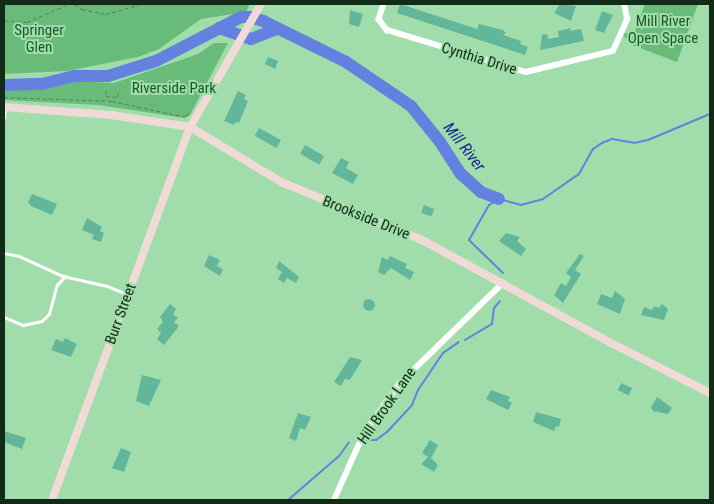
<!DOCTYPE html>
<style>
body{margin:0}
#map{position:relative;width:714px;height:504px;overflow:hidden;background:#a0ddaa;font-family:"Roboto Condensed",sans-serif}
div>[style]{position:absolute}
.green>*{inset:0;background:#68bb79}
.stream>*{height:2px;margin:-1px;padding:0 1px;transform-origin:1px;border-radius:1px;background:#6481df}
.river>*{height:12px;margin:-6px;padding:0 6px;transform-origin:6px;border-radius:6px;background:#6481df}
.building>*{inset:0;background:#62b79a;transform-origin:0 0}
.round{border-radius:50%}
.path>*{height:1px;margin-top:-0.5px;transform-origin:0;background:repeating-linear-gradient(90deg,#57825f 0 4px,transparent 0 6.5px)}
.lane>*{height:2.5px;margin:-1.25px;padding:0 1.25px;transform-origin:1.25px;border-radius:1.25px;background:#fff}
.street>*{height:5.5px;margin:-2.75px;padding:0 2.75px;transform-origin:2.75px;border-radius:2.75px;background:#fff}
.secondary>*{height:8px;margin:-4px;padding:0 4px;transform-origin:4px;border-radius:4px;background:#f0dad7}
span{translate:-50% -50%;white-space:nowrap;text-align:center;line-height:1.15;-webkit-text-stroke:4px #a0ddaa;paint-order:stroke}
.park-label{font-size:15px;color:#145b2a}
.street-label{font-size:15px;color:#122b18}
.water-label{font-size:16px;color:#1a2593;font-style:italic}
.frame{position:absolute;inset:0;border:5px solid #122b18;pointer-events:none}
</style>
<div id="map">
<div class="green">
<div style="clip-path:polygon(4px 4px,250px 4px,246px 12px,201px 19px,159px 49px,138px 57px,67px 71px,4px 74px)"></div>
<div style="clip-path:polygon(645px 4px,698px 4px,677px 62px,632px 45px,622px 34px,635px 31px)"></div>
<div style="clip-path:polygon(214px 43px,228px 43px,190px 115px,184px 118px,99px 105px,4px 100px,4px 89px,42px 89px,69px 81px,114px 83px,198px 54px)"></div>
</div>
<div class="stream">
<div style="left:503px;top:273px;width:47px;rotate:-135.9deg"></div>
<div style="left:469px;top:240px;width:40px;rotate:-60.3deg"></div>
<div style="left:489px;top:205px;width:12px;rotate:-31deg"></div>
<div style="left:499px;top:199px;width:23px;rotate:15deg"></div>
<div style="left:521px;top:205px;width:23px;rotate:-15deg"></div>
<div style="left:543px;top:199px;width:44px;rotate:-34.8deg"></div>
<div style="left:579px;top:174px;width:29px;rotate:-61deg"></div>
<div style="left:593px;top:149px;width:11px;rotate:-34deg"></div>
<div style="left:602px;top:143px;width:11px;rotate:-22deg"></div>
<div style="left:612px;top:139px;width:22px;rotate:10deg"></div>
<div style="left:634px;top:143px;width:14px;rotate:-12deg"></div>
<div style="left:648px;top:140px;width:67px;rotate:-22.8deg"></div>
<div style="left:465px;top:340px;width:31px;rotate:-31deg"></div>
<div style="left:492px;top:324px;width:16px;rotate:-83deg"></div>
<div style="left:494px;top:308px;width:9px;rotate:-49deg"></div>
<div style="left:365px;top:440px;width:11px"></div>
<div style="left:376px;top:440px;width:14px;rotate:-36deg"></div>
<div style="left:387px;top:432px;width:37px;rotate:-47deg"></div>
<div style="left:412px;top:405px;width:16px;rotate:-68deg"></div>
<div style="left:418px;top:390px;width:45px;rotate:-56deg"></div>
<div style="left:443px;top:353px;width:19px;rotate:-35deg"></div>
<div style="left:288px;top:500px;width:67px;rotate:-40.8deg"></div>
<div style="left:339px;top:456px;width:17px;rotate:-54deg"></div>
</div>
<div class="river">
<div style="left:219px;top:28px;width:34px;rotate:19deg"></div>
<div style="left:251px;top:39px;width:28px;rotate:-21deg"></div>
<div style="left:4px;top:85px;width:38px;rotate:-2deg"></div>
<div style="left:42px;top:84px;width:34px;rotate:-14deg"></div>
<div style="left:75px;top:76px;width:33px"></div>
<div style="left:108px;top:76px;width:50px;rotate:-17.4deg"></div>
<div style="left:156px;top:61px;width:96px;rotate:-27.4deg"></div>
<div style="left:241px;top:17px;width:9px"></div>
<div style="left:250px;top:17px;width:14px;rotate:17deg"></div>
<div style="left:263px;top:21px;width:93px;rotate:26.3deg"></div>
<div style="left:346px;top:62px;width:78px;rotate:34.1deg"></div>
<div style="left:411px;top:106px;width:46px;rotate:51.1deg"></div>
<div style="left:440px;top:142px;width:38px;rotate:57deg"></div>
<div style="left:461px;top:174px;width:27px;rotate:42deg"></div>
<div style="left:481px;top:192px;width:19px;rotate:21deg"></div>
</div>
<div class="building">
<div style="clip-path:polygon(400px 4px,477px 29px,479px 24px,503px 30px,506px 33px,503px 35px,521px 41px,520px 44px,528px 47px,525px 55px,397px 13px)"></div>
<div style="clip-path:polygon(560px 4px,576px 6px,571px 21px,554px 13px)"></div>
<div style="clip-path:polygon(350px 10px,363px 14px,359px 27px,349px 24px)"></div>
<div style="clip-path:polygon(602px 11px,613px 15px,604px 33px,595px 30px)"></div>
<div style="clip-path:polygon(571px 28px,570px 31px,581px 29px,584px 41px,540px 50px,542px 35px,547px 34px,548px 39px,559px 37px,558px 31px)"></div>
<div style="clip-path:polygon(268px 57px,278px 61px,275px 69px,265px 64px)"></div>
<div style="clip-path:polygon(238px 91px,246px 95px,244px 99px,248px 101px,239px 123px,235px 122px,234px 125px,224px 121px)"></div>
<div style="left:259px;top:128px;width:25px;height:9px;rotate:29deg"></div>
<div style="left:305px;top:145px;width:22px;height:10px;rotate:30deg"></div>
<div style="clip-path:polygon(341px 158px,349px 162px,346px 168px,358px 175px,353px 184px,332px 173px)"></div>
<div style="clip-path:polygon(32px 194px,57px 204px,52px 215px,31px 206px,28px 202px)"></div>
<div style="left:424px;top:205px;width:11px;height:8px;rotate:22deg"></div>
<div style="clip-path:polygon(87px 218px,102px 227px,100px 231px,104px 233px,101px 242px,92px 239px,94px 235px,82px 230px)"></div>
<div style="clip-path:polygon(506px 233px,520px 237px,517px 241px,526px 249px,521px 256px,499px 241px)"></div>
<div style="clip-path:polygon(580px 254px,584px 256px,575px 270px,581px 274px,563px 303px,554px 295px,561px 283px,566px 286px,571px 277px,566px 273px)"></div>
<div style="clip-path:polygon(209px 255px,220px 260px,217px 266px,223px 269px,220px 276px,204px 266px)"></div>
<div style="clip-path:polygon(390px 256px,407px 264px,405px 268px,414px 272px,410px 280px,391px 268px,384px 275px,378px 272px,382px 257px,388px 260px)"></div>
<div style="clip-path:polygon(279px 261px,299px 277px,296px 283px,287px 278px,284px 283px,278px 279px,282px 272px,276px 268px)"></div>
<div style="clip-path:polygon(615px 291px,625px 299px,620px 314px,597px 304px,601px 294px,612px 298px)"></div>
<div class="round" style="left:363px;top:299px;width:12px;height:12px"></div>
<div style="clip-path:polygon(170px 304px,176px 309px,173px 314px,178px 318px,174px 322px,179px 326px,164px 345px,157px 339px,161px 333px,157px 329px,163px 322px,160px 317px)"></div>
<div style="clip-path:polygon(662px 304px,668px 309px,664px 320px,641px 315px,644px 307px,652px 310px,654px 306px,659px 308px)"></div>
<div style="clip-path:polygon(65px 338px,77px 344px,71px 357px,51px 350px,56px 339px,63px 342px)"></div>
<div style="clip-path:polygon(350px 357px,362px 360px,350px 380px,345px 379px,341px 386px,334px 382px)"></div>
<div style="clip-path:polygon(142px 375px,161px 380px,149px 406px,136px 401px)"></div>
<div style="left:621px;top:383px;width:12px;height:8px;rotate:24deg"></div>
<div style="clip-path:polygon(491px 390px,510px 397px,508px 401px,512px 403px,508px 410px,486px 399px)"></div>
<div style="clip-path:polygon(657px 397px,672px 408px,668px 414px,653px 411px,651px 407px)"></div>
<div style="clip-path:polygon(536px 412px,561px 419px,559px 427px,556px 426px,554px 431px,533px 422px)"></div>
<div style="clip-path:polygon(298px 413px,311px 417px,305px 430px,300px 428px,296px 441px,289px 438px)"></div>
<div style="clip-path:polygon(4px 431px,26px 438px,22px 449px,4px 442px)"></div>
<div style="clip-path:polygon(430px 440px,438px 445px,431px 458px,438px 465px,434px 472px,421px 464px,428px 457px,422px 453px)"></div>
<div style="clip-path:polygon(121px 448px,131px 452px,124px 472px,112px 468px)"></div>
</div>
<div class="path">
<div style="left:75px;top:4px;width:9px;rotate:36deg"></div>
<div style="left:82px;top:9px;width:25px;rotate:12deg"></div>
<div style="left:106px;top:14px;width:36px;rotate:-16deg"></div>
<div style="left:210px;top:4px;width:7px"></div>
<div style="left:4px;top:20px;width:23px;rotate:5deg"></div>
<div style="left:27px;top:22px;width:46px;rotate:-23.2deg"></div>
<div style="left:106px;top:90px;width:6px;rotate:90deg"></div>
<div style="left:106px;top:96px;width:12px;rotate:5deg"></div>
<div style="left:118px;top:97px;width:6px;rotate:-90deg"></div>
<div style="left:4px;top:97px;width:108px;rotate:2.1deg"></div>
<div style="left:112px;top:101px;width:66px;rotate:12.3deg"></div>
<div style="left:176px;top:115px;width:10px;rotate:6deg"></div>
<div style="left:186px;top:116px;width:6px;rotate:-45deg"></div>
</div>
<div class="lane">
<div style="left:4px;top:118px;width:9px;rotate:-84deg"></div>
<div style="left:4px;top:253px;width:15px;rotate:11deg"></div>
<div style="left:19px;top:256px;width:48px;rotate:24.4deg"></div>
<div style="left:63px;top:276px;width:45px;rotate:12.8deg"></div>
<div style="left:107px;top:286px;width:22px;rotate:22deg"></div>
<div style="left:4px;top:317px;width:21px;rotate:23deg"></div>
<div style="left:23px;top:325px;width:19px;rotate:-12deg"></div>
<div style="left:42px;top:321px;width:10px;rotate:-45deg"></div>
<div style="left:49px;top:314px;width:30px;rotate:-75deg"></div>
<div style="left:57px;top:285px;width:12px;rotate:-48deg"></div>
</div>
<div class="street">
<div style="left:384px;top:4px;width:16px;rotate:108deg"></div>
<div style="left:379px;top:19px;width:14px;rotate:54deg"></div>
<div style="left:387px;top:30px;width:145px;rotate:16.8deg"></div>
<div style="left:526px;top:72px;width:89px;rotate:-13.6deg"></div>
<div style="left:613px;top:51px;width:35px;rotate:-66deg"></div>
<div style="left:627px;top:19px;width:15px;rotate:-101deg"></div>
<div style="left:334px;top:500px;width:73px;rotate:-65.9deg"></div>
<div style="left:364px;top:433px;width:60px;rotate:-54.5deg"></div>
<div style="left:399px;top:384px;width:145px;rotate:-44.2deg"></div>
</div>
<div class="secondary">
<div style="left:4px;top:107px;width:107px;rotate:4.3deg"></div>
<div style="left:111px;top:115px;width:80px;rotate:8.6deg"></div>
<div style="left:190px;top:127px;width:106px;rotate:31.1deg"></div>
<div style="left:281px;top:182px;width:155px;rotate:22.4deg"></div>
<div style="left:424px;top:241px;width:215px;rotate:28.6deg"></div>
<div style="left:613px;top:344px;width:109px;rotate:26.8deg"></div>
<div style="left:52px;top:500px;width:398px;rotate:-69.7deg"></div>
<div style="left:190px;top:127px;width:142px;rotate:-60deg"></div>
</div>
<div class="park-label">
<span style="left:663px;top:30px">Mill River<br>Open Space</span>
<span style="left:39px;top:39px">Springer<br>Glen</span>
<span style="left:174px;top:89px">Riverside Park</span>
</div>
<div class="street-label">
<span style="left:479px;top:59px;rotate:17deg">Cynthia Drive</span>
<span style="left:366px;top:218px;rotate:22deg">Brookside Drive</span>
<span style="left:121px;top:314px;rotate:-70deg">Burr Street</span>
<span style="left:387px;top:406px;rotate:-55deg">Hill Brook Lane</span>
</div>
<div class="water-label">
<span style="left:464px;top:147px;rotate:52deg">Mill River</span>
</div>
<div class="frame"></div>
</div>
